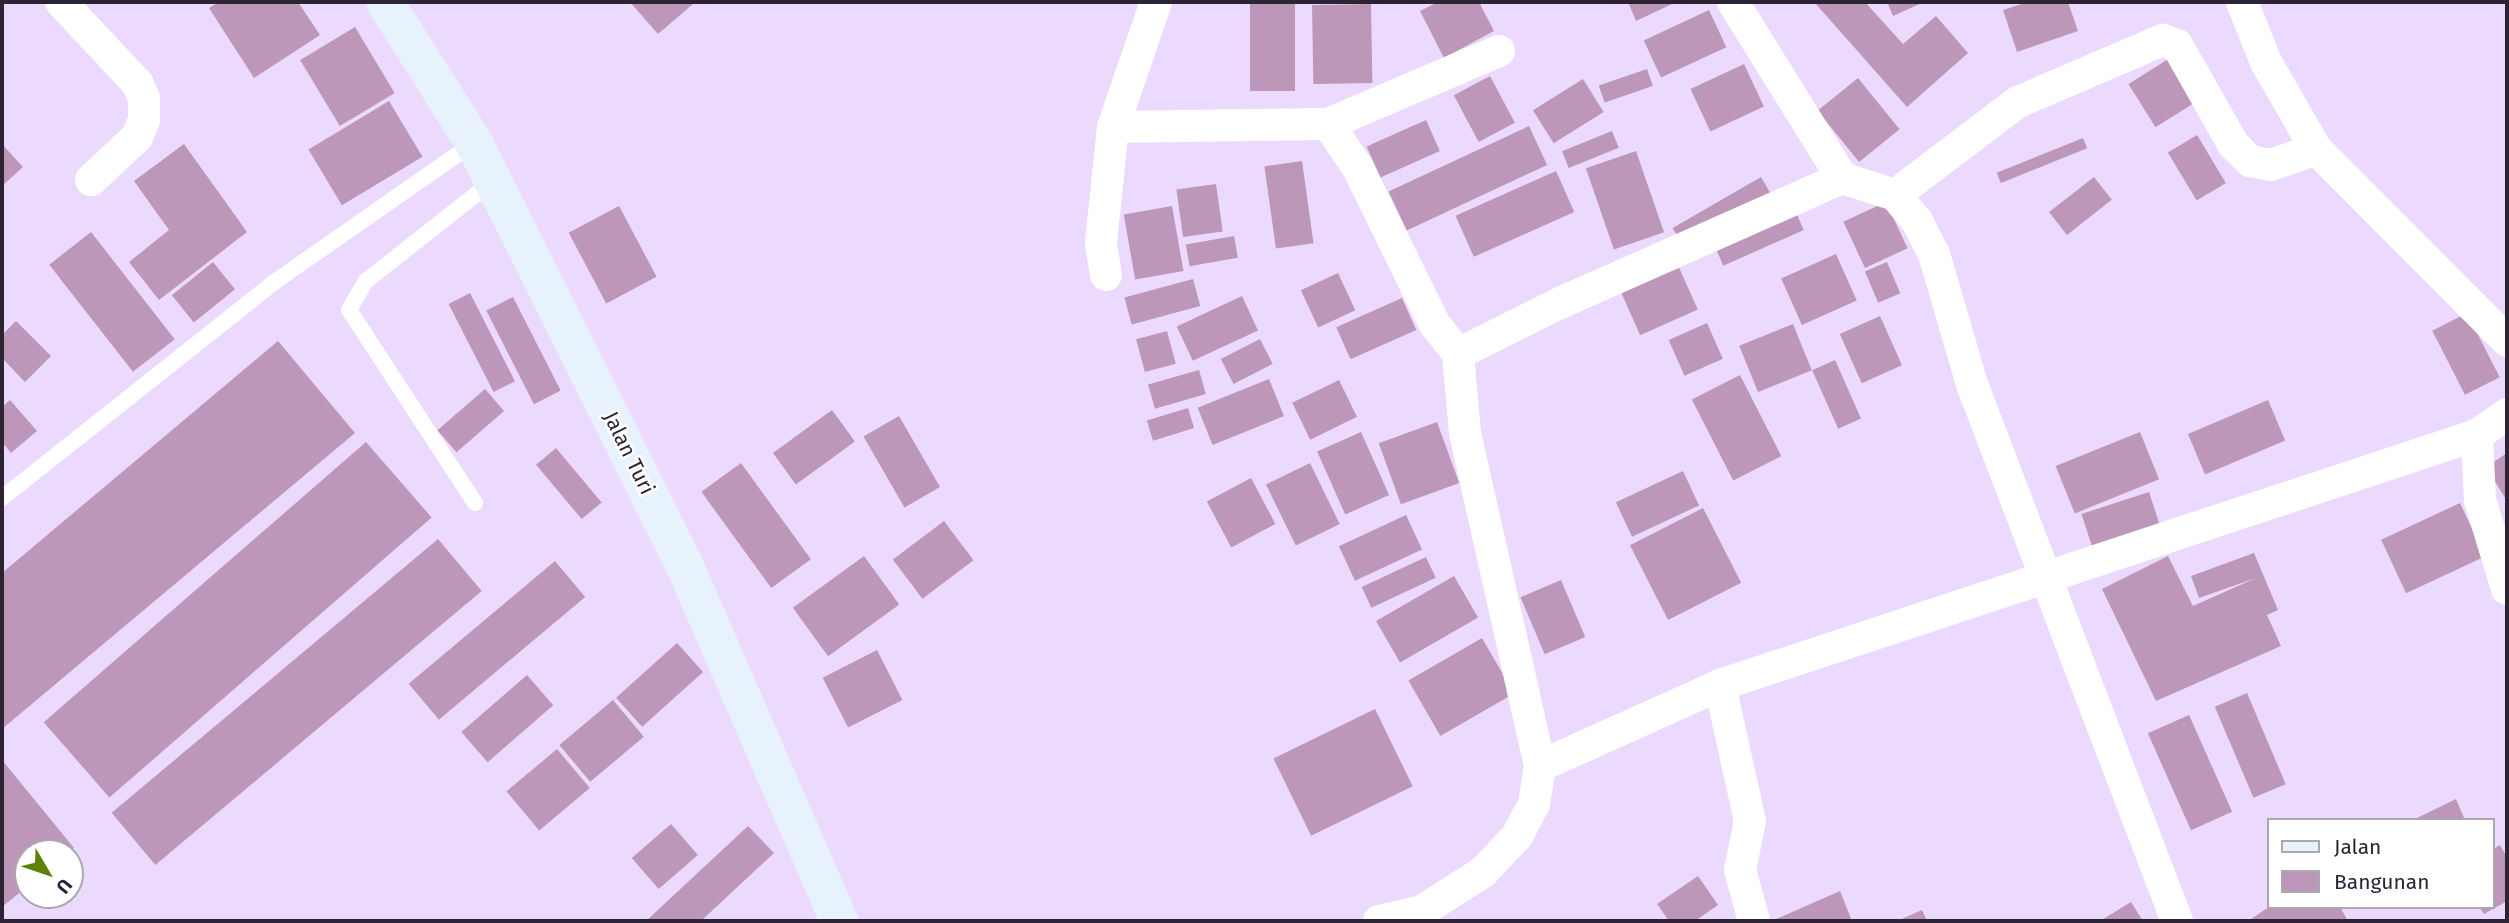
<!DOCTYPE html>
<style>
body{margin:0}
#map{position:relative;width:2509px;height:923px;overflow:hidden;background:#ebdafd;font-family:"Fira Sans",sans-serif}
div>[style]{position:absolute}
.building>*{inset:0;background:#bc97ba;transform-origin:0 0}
.lane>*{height:16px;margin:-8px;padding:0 8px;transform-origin:8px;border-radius:8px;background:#fff}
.street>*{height:32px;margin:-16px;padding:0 16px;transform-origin:16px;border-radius:16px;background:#fff}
.secondary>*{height:38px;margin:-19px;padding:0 19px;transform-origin:19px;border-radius:19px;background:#e7f2fd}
span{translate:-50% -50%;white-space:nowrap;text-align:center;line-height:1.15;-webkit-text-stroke:5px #fff;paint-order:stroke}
.street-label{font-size:21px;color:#2c2434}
.frame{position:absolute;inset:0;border:4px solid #2c2434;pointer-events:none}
.legend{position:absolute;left:2267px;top:818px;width:228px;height:91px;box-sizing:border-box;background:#fff;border:2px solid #aba7ae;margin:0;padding:9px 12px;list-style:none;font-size:21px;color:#2c2434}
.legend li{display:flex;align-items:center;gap:14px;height:35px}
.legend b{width:35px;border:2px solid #aba7ae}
.north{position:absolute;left:14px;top:839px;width:70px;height:70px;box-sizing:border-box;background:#fff;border:2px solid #aba7ae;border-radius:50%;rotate:129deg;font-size:19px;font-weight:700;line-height:28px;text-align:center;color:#2c2434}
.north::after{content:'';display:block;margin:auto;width:24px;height:32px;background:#5c8307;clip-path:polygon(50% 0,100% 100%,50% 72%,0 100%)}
</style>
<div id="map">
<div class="building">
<div style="clip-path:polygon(219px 2px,298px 2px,320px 35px,254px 78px,209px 8px)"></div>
<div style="clip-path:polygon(630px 2px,691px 2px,693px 4px,658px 34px)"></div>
<div style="left:1250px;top:2px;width:45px;height:89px"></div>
<div style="clip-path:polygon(1438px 2px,1479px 2px,1494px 31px,1444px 58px,1420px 11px)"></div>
<div style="clip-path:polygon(1628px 2px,1671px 2px,1672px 4px,1636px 21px)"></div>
<div style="clip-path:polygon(1865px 2px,1903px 44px,1936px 16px,1968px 53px,1907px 107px,1815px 3px)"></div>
<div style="clip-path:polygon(1887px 2px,1924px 2px,1893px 16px)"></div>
<div style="clip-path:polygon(2028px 2px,2068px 2px,2078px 31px,2017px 52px,2003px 10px)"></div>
<div style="left:1371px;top:4px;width:79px;height:59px;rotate:89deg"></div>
<div style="left:1709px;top:10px;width:41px;height:72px;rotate:65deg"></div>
<div style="left:355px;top:27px;width:77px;height:64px;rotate:59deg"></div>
<div style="left:2170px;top:58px;width:51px;height:49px;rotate:58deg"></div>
<div style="left:1744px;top:64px;width:47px;height:59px;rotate:65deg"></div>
<div style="left:1647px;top:69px;width:18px;height:51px;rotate:71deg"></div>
<div style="left:1490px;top:76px;width:53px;height:41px;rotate:62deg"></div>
<div style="left:1858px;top:78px;width:66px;height:52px;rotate:51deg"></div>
<div style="left:1583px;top:79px;width:39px;height:59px;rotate:58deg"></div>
<div style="left:389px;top:101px;width:65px;height:94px;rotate:59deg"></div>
<div style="left:1426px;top:120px;width:34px;height:65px;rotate:66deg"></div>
<div style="left:1529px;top:126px;width:43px;height:155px;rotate:65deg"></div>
<div style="left:1612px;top:131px;width:18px;height:54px;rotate:68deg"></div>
<div style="left:2197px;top:135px;width:56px;height:34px;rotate:59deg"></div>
<div style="left:2083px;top:138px;width:11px;height:93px;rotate:68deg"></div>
<div style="clip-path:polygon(2px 144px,23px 167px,2px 186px)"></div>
<div style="clip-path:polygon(184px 144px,247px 232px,159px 300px,129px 262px,169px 230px,134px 181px)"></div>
<div style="left:1636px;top:151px;width:86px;height:53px;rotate:71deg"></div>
<div style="left:1302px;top:161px;width:83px;height:38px;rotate:82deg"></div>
<div style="left:1556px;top:171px;width:45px;height:110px;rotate:66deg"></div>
<div style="left:1761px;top:177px;width:22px;height:102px;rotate:60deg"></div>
<div style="left:2094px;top:177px;width:29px;height:57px;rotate:52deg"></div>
<div style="left:1216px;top:184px;width:48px;height:40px;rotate:82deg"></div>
<div style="left:1886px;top:202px;width:51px;height:47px;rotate:65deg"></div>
<div style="left:619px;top:206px;width:80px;height:57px;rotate:62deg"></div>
<div style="left:1172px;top:206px;width:66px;height:49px;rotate:80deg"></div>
<div style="left:1794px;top:208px;width:24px;height:88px;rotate:66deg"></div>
<div style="left:91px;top:232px;width:136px;height:53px;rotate:52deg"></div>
<div style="left:1234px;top:236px;width:22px;height:49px;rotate:80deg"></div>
<div style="left:1836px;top:254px;width:51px;height:60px;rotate:66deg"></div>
<div style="left:213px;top:262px;width:35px;height:53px;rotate:51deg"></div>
<div style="left:1887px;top:262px;width:34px;height:24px;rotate:67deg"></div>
<div style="left:1677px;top:263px;width:51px;height:63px;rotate:66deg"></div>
<div style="left:1338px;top:273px;width:41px;height:41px;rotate:65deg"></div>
<div style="left:1193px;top:279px;width:28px;height:71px;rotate:75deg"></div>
<div style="left:470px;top:293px;width:99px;height:24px;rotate:63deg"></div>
<div style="left:1242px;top:296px;width:38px;height:72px;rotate:65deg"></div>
<div style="left:513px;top:297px;width:105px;height:30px;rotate:63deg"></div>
<div style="left:1402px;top:298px;width:35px;height:72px;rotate:66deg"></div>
<div style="left:2467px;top:313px;width:72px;height:39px;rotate:63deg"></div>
<div style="left:1880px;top:316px;width:54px;height:44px;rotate:66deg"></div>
<div style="clip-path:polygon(16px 321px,51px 356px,25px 382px,2px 358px,2px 335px)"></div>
<div style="left:1707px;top:323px;width:39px;height:42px;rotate:66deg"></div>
<div style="left:1793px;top:324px;width:50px;height:58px;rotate:68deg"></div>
<div style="left:1167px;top:331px;width:34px;height:32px;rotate:75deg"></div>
<div style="left:1260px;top:339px;width:28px;height:44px;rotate:63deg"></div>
<div style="clip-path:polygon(278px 341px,355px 433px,2px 729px,2px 573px)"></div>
<div style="left:1835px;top:360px;width:64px;height:25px;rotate:66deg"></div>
<div style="left:1199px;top:370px;width:25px;height:53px;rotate:74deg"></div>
<div style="left:1740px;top:375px;width:91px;height:54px;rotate:63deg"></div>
<div style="left:1269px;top:379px;width:40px;height:77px;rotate:68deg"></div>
<div style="left:1339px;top:380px;width:41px;height:52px;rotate:64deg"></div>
<div style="left:485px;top:389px;width:29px;height:63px;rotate:49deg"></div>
<div style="clip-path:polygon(10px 400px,37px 431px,11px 453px,2px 442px,2px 407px)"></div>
<div style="left:2268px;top:400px;width:44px;height:87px;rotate:67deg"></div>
<div style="left:1188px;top:408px;width:21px;height:43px;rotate:73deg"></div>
<div style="left:832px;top:410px;width:39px;height:73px;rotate:54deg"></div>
<div style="left:899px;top:416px;width:82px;height:41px;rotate:60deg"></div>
<div style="left:1437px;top:422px;width:65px;height:62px;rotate:70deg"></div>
<div style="left:1361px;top:432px;width:69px;height:48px;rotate:66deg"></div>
<div style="left:2140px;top:432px;width:51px;height:91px;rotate:68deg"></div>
<div style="left:366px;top:442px;width:100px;height:427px;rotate:49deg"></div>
<div style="left:556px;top:448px;width:71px;height:26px;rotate:50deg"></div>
<div style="clip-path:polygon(2507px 453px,2507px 501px,2486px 467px)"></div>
<div style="left:741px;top:463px;width:119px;height:49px;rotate:54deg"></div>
<div style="left:1310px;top:463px;width:68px;height:49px;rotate:64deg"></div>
<div style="left:1683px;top:471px;width:38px;height:74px;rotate:65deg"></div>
<div style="left:1251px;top:478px;width:52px;height:50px;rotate:62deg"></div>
<div style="left:2149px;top:492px;width:35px;height:71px;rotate:72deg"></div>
<div style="left:2460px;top:503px;width:59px;height:87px;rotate:65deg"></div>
<div style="left:1703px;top:508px;width:84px;height:82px;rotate:63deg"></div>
<div style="left:1406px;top:515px;width:38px;height:74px;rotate:65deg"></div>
<div style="left:944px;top:521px;width:49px;height:64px;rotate:53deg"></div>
<div style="left:438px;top:539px;width:68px;height:426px;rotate:50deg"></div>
<div style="clip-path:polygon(2254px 553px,2278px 610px,2267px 615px,2281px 646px,2156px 701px,2102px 589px,2168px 556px,2193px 606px,2256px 578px,2199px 598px,2191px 576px)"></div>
<div style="left:864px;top:556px;width:60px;height:88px;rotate:54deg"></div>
<div style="left:1426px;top:557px;width:23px;height:71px;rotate:65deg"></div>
<div style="left:555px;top:561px;width:47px;height:191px;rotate:50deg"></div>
<div style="left:1454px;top:576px;width:48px;height:90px;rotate:60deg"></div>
<div style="left:1561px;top:580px;width:62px;height:44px;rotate:67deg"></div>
<div style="left:1482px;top:638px;width:64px;height:85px;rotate:60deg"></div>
<div style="left:677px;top:643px;width:39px;height:82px;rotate:48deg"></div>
<div style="left:877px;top:650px;width:56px;height:61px;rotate:63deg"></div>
<div style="left:527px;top:675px;width:40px;height:87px;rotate:49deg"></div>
<div style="left:2247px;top:693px;width:99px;height:35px;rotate:67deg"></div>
<div style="left:613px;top:700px;width:48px;height:70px;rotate:50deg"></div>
<div style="left:1375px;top:709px;width:86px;height:113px;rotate:64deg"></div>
<div style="left:2189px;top:715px;width:106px;height:45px;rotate:66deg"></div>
<div style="left:557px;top:749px;width:51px;height:66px;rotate:50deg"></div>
<div style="clip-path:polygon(2px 760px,74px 848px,68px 853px,28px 853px,28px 886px,2px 907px)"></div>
<div style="clip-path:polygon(2456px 799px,2465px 820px,2418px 820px,2417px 818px)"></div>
<div style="left:671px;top:824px;width:41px;height:52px;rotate:49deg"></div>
<div style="clip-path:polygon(748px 826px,774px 853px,701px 921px,646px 921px)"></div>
<div style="clip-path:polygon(2500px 845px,2507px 857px,2507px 901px,2484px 914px,2479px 907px,2493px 907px,2493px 849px)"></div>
<div style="clip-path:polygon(1698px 876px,1718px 905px,1695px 921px,1669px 921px,1657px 904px)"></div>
<div style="clip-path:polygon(1840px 891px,1852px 921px,1776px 921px,1776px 919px)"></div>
<div style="clip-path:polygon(2131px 902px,2143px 921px,2100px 921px)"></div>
<div style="clip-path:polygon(2269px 907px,2340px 907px,2348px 921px,2248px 921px)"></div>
<div style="clip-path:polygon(1922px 910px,1927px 921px,1897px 921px)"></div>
</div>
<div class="lane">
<div style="left:2px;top:498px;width:346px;rotate:-38.4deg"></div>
<div style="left:273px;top:283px;width:245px;rotate:-34.9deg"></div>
<div style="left:475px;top:503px;width:230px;rotate:-123.1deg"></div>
<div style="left:349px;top:310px;width:34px;rotate:-60deg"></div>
<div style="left:366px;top:281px;width:162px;rotate:-38.2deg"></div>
</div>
<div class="street">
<div style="left:61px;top:2px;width:112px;rotate:46.8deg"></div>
<div style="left:138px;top:84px;width:16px;rotate:68deg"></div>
<div style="left:144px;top:99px;width:21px;rotate:90deg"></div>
<div style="left:144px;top:120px;width:18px;rotate:112deg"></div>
<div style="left:137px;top:137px;width:63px;rotate:136.9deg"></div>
<div style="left:1733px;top:2px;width:207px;rotate:58.2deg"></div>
<div style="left:1842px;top:178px;width:56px;rotate:17.8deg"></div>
<div style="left:1895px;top:195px;width:34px;rotate:50deg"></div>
<div style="left:1917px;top:221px;width:37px;rotate:63deg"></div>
<div style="left:1934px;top:254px;width:139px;rotate:73.7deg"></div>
<div style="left:1973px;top:387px;width:572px;rotate:69.09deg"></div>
<div style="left:2242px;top:2px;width:65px;rotate:68.2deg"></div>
<div style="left:2266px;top:62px;width:100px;rotate:60.1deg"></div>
<div style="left:1328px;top:124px;width:53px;rotate:55.7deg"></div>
<div style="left:1358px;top:168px;width:173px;rotate:63.9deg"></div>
<div style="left:1434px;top:323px;width:39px;rotate:52deg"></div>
<div style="left:1113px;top:127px;width:215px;rotate:-0.8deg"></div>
<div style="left:1328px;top:124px;width:186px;rotate:-23.1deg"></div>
<div style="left:1895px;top:195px;width:154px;rotate:-37.1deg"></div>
<div style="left:2018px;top:102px;width:158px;rotate:-23.2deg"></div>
<div style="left:2163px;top:40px;width:15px;rotate:20deg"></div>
<div style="left:2177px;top:45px;width:114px;rotate:60.5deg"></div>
<div style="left:2233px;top:144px;width:24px;rotate:45deg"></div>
<div style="left:2250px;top:161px;width:21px;rotate:11deg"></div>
<div style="left:2271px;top:165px;width:48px;rotate:-19.6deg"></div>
<div style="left:2316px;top:149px;width:271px;rotate:45.1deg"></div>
<div style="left:1106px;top:275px;width:32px;rotate:-99deg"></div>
<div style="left:1101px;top:243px;width:117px;rotate:-84.1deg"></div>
<div style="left:1113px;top:127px;width:132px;rotate:-71deg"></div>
<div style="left:2507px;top:414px;width:37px;rotate:145deg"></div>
<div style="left:2477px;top:435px;width:65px;rotate:87.4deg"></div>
<div style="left:2480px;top:500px;width:93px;rotate:73.1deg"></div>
<div style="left:1720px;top:685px;width:139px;rotate:77.6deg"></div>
<div style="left:1750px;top:821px;width:50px;rotate:101.5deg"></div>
<div style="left:1740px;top:870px;width:53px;rotate:74.6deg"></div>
<div style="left:1540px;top:766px;width:197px;rotate:-24.2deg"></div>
<div style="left:1720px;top:685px;width:797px;rotate:-18.28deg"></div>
<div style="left:1379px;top:921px;width:44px;rotate:-13.1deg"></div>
<div style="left:1422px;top:911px;width:72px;rotate:-32.6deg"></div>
<div style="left:1483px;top:872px;width:50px;rotate:-46.6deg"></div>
<div style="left:1517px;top:836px;width:36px;rotate:-62deg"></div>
<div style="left:1534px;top:804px;width:38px;rotate:-81deg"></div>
<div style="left:1540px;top:766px;width:341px;rotate:-102.7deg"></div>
<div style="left:1465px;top:433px;width:79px;rotate:-95.1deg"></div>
<div style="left:1458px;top:354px;width:114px;rotate:-26.6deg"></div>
<div style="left:1560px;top:303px;width:308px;rotate:-23.9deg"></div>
</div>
<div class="secondary">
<div style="left:385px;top:2px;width:167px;rotate:57.7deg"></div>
<div style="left:474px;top:143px;width:470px;rotate:63.5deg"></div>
<div style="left:684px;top:564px;width:389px;rotate:66.5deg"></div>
</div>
<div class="street-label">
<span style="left:629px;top:453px;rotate:64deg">Jalan Turi</span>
</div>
<div class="frame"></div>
<ul class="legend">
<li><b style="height:9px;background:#e7f2fd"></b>Jalan</li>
<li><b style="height:19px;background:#bc97ba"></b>Bangunan</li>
</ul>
<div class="north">U</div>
</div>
